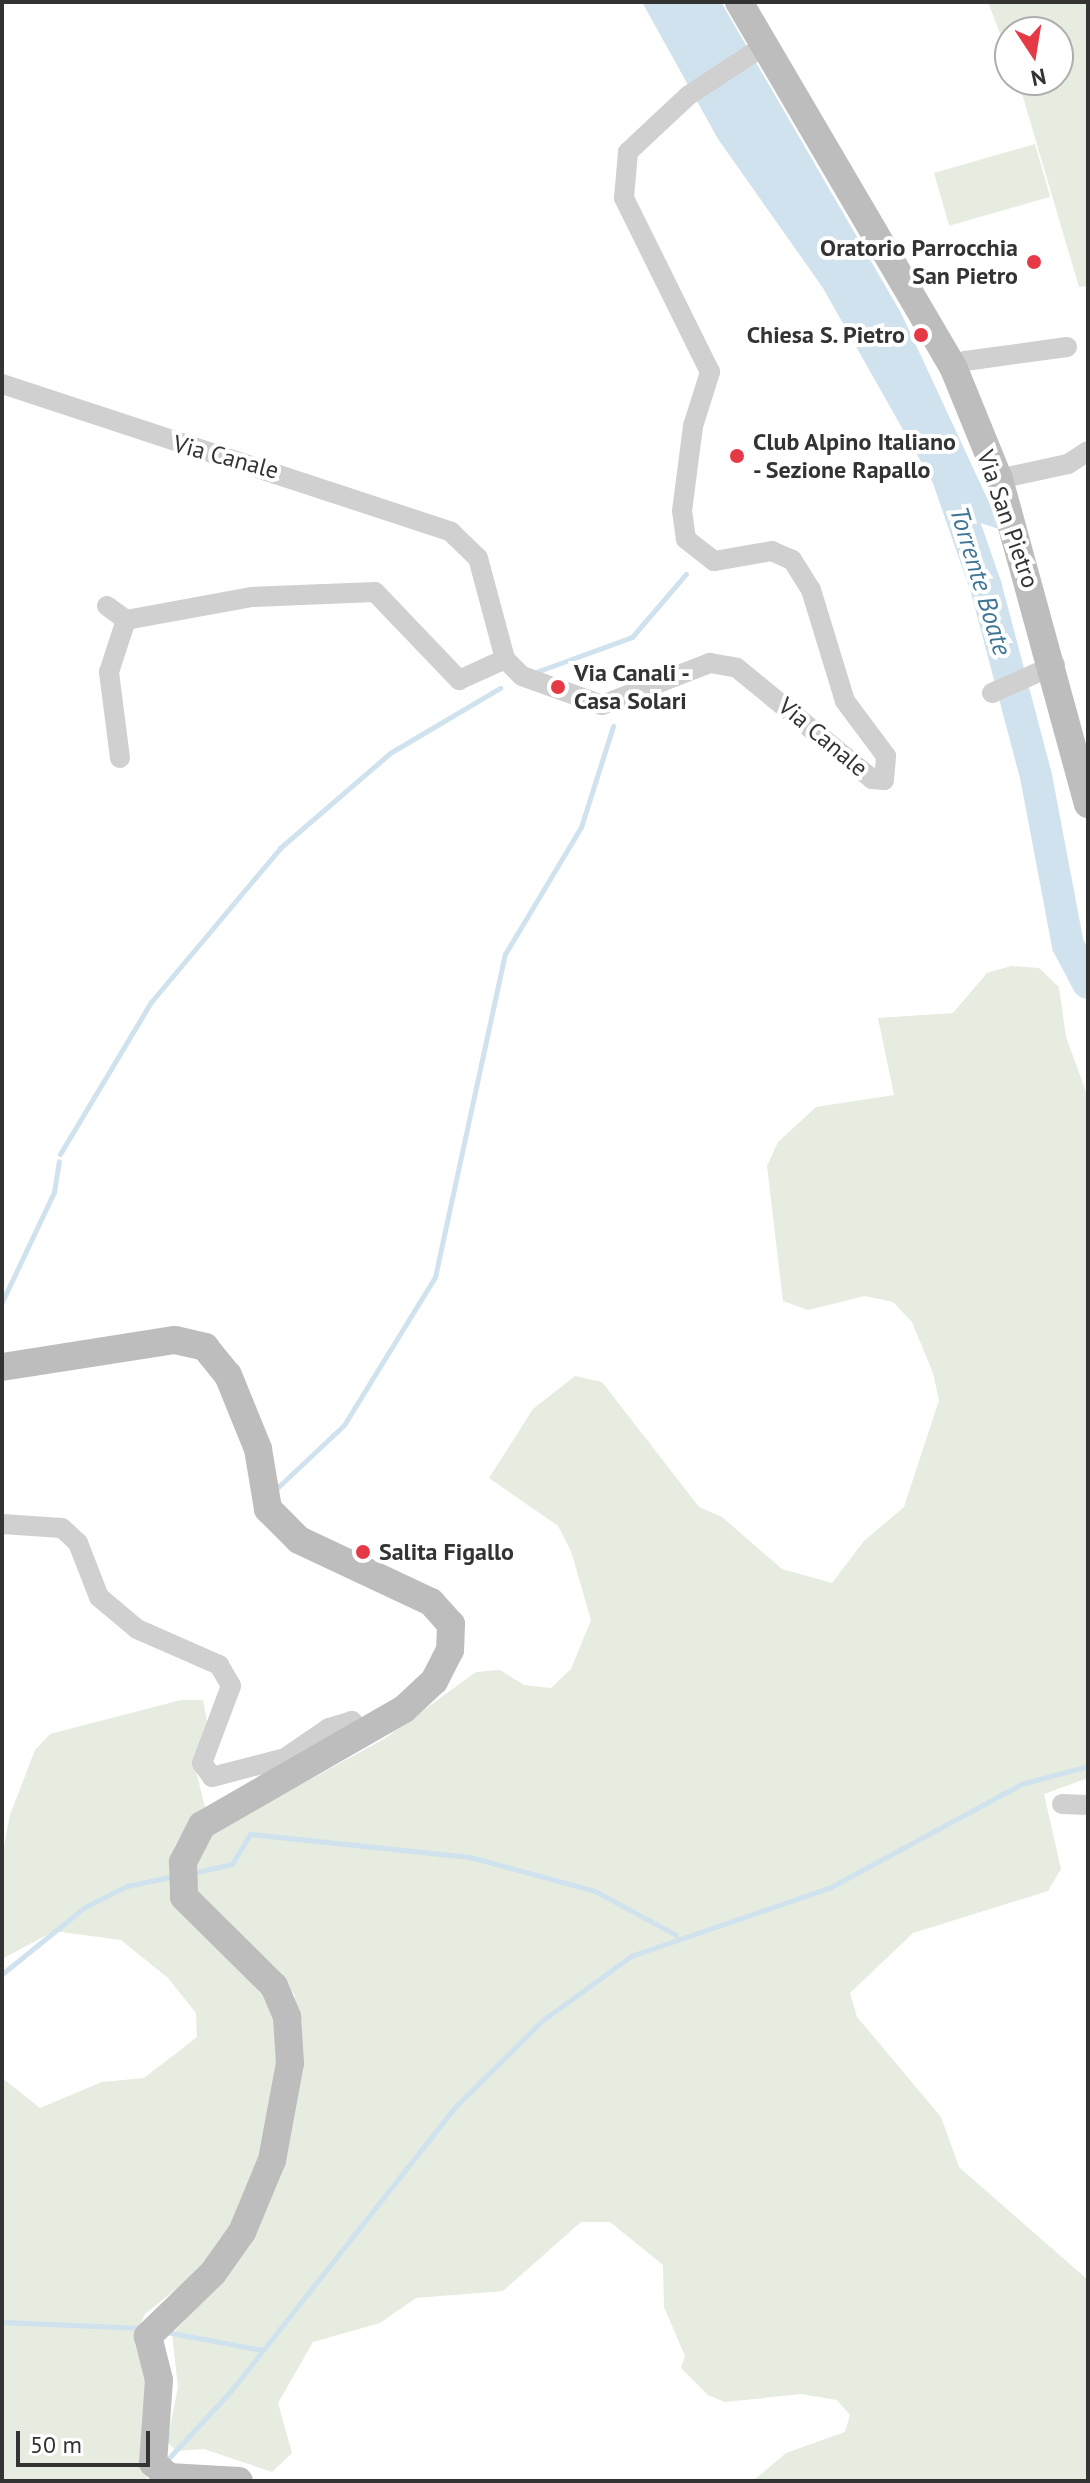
<!DOCTYPE html>
<style>
body{margin:0}
#map{position:relative;width:1090px;height:2483px;overflow:hidden;background:#fff;font-family:"PT Sans",sans-serif}
div>[style]{position:absolute}
.green>*{inset:0;background:#e6ecdf;transform-origin:0 0}
.water>*{inset:0;background:#cfe2ee}
.stream>*{height:5px;margin:-2.5px;padding:0 2.5px;transform-origin:2.5px;border-radius:2.5px;background:#cfe2ee}
.river>*{height:32px;margin:-16px;padding:0 16px;transform-origin:16px;border-radius:16px;background:#cfe2ee}
.street>*{height:20px;margin:-10px;padding:0 10px;transform-origin:10px;border-radius:10px;background:#d0d0d0}
.secondary>*{height:28px;margin:-14px;padding:0 14px;transform-origin:14px;border-radius:14px;background:#bdbdbd}
.dots>*{width:22px;height:22px;translate:-50% -50%;box-sizing:border-box;border:4px solid #fff;border-radius:50%}
span{translate:-50% -50%;white-space:nowrap;text-align:center;line-height:1.15;-webkit-text-stroke:8px #fff;paint-order:stroke}
.poi-label{font-size:24px;color:#333;font-weight:700}
.right{translate:-100% -50%;text-align:right}
.left{translate:0 -50%;text-align:left}
.street-label{font-size:24px;color:#333}
.water-label{font-size:26px;color:#3f7597;font-style:italic}
.frame{position:absolute;inset:0;border:4px solid #333;pointer-events:none}
.north{position:absolute;left:994px;top:16px;width:80px;height:80px;box-sizing:border-box;background:#fff;border:2px solid #adadad;border-radius:50%;rotate:168deg;font-size:22px;font-weight:700;line-height:32px;text-align:center;color:#333}
.north::after{content:'';display:block;margin:auto;width:28px;height:36px;background:#e63946;clip-path:polygon(50% 0,100% 100%,50% 72%,0 100%)}
.scale{position:absolute;left:16px;top:2431px;width:134px;height:36px;box-sizing:border-box;border:4px solid #333;border-top:0;padding-left:10px;font-size:24px;line-height:28px;white-space:nowrap;color:#333;-webkit-text-stroke:6px #fff;paint-order:stroke}
</style>
<div id="map">
<div class="green">
<div style="clip-path:polygon(988px 2px,1088px 2px,1088px 286px,1079px 287px,1018px 80px,1058px 80px,1058px 32px,1010px 32px,1010px 60px)"></div>
<div style="left:1035px;top:144px;width:55px;height:105px;rotate:74deg"></div>
<div style="clip-path:polygon(1011px 966px,1039px 968px,1059px 987px,1066px 1037px,1088px 1097px,1088px 1778px,1044px 1794px,1061px 1869px,1048px 1891px,913px 1933px,850px 1993px,857px 2017px,941px 2117px,959px 2167px,1088px 2280px,1088px 2481px,753px 2481px,786px 2453px,845px 2432px,850px 2415px,837px 2400px,801px 2394px,725px 2402px,708px 2395px,681px 2368px,685px 2356px,664px 2307px,663px 2265px,610px 2222px,581px 2222px,503px 2291px,416px 2298px,380px 2323px,313px 2342px,278px 2403px,292px 2453px,272px 2472px,204px 2449px,177px 2451px,167px 2442px,178px 2387px,172px 2334px,227px 2273px,302px 2032px,294px 1994px,196px 1893px,197px 1864px,214px 1832px,384px 1739px,476px 1672px,500px 1670px,524px 1685px,551px 1688px,571px 1669px,591px 1620px,571px 1551px,558px 1526px,489px 1478px,533px 1409px,575px 1376px,602px 1382px,699px 1507px,722px 1517px,782px 1569px,832px 1583px,864px 1541px,904px 1507px,939px 1400px,933px 1373px,912px 1322px,893px 1302px,865px 1296px,808px 1310px,783px 1301px,767px 1166px,778px 1142px,816px 1107px,894px 1095px,878px 1018px,953px 1013px,987px 973px)"></div>
<div style="clip-path:polygon(181px 1700px,203px 1700px,207px 1722px,195px 1767px,206px 1811px,175px 1845px,172px 1889px,272px 2001px,278px 2068px,271px 2119px,248px 2201px,201px 2269px,145px 2314px,136px 2335px,149px 2398px,142px 2465px,148px 2481px,2px 2481px,2px 2078px,40px 2108px,102px 2082px,144px 2078px,197px 2037px,196px 2013px,168px 1978px,121px 1940px,54px 1931px,2px 1959px,2px 1856px,10px 1815px,35px 1750px,50px 1734px)"></div>
</div>
<div class="water">
<div style="clip-path:polygon(642px 2px,721px 2px,901px 313px,1002px 530px,950px 513px,823px 288px,718px 139px)"></div>
</div>
<div class="stream">
<div style="left:536px;top:672px;width:102px;rotate:-20deg"></div>
<div style="left:632px;top:637px;width:83px;rotate:-49.4deg"></div>
<div style="left:60px;top:1154px;width:177px;rotate:-59.1deg"></div>
<div style="left:151px;top:1002px;width:201px;rotate:-50deg"></div>
<div style="left:280px;top:848px;width:145px;rotate:-40.8deg"></div>
<div style="left:390px;top:753px;width:128px;rotate:-30.6deg"></div>
<div style="left:2px;top:1302px;width:122px;rotate:-64.7deg"></div>
<div style="left:54px;top:1192px;width:31px;rotate:-81deg"></div>
<div style="left:276px;top:1489px;width:93px;rotate:-43.3deg"></div>
<div style="left:344px;top:1425px;width:174px;rotate:-58.4deg"></div>
<div style="left:435px;top:1277px;width:330px;rotate:-77.8deg"></div>
<div style="left:505px;top:954px;width:148px;rotate:-59.1deg"></div>
<div style="left:581px;top:827px;width:106px;rotate:-72.4deg"></div>
<div style="left:193px;top:1873px;width:40px;rotate:-13deg"></div>
<div style="left:232px;top:1864px;width:35px;rotate:-59deg"></div>
<div style="left:250px;top:1834px;width:221px;rotate:6deg"></div>
<div style="left:470px;top:1857px;width:130px;rotate:15.2deg"></div>
<div style="left:595px;top:1891px;width:92px;rotate:28.5deg"></div>
<div style="left:2px;top:1974px;width:107px;rotate:-38.9deg"></div>
<div style="left:85px;top:1907px;width:47px;rotate:-26.6deg"></div>
<div style="left:127px;top:1886px;width:49px;rotate:-11.8deg"></div>
<div style="left:2px;top:2322px;width:142px;rotate:2.4deg"></div>
<div style="left:166px;top:2332px;width:98px;rotate:10.6deg"></div>
<div style="left:166px;top:2461px;width:94px;rotate:-47.2deg"></div>
<div style="left:230px;top:2392px;width:362px;rotate:-51.7deg"></div>
<div style="left:454px;top:2108px;width:125px;rotate:-44.7deg"></div>
<div style="left:543px;top:2020px;width:109px;rotate:-36deg"></div>
<div style="left:631px;top:1956px;width:209px;rotate:-19deg"></div>
<div style="left:829px;top:1888px;width:218px;rotate:-28.4deg"></div>
<div style="left:1021px;top:1784px;width:69px;rotate:-15deg"></div>
</div>
<div class="river">
<div style="left:947px;top:475px;width:119px;rotate:70.8deg"></div>
<div style="left:986px;top:587px;width:196px;rotate:75.2deg"></div>
<div style="left:1036px;top:776px;width:172px;rotate:79.3deg"></div>
<div style="left:1068px;top:945px;width:43px;rotate:62.2deg"></div>
</div>
<div class="street">
<div style="left:954px;top:369px;width:14px;rotate:-36deg"></div>
<div style="left:965px;top:361px;width:103px;rotate:-7.8deg"></div>
<div style="left:2px;top:384px;width:473px;rotate:18.2deg"></div>
<div style="left:451px;top:532px;width:37px;rotate:44deg"></div>
<div style="left:478px;top:558px;width:105px;rotate:75deg"></div>
<div style="left:505px;top:659px;width:24px;rotate:45deg"></div>
<div style="left:522px;top:676px;width:85px;rotate:19.9deg"></div>
<div style="left:602px;top:705px;width:116px;rotate:-21.3deg"></div>
<div style="left:710px;top:663px;width:27px;rotate:10deg"></div>
<div style="left:737px;top:668px;width:175px;rotate:39.4deg"></div>
<div style="left:872px;top:779px;width:12px;rotate:5deg"></div>
<div style="left:884px;top:780px;width:24px;rotate:-85deg"></div>
<div style="left:886px;top:756px;width:69px;rotate:-126.7deg"></div>
<div style="left:845px;top:701px;width:116px;rotate:-107deg"></div>
<div style="left:811px;top:590px;width:36px;rotate:-122deg"></div>
<div style="left:792px;top:560px;width:22px;rotate:-156deg"></div>
<div style="left:772px;top:551px;width:59px;rotate:170.2deg"></div>
<div style="left:714px;top:561px;width:36px;rotate:-142deg"></div>
<div style="left:686px;top:539px;width:28px;rotate:-98deg"></div>
<div style="left:682px;top:511px;width:86px;rotate:-82.6deg"></div>
<div style="left:693px;top:426px;width:57px;rotate:-72.5deg"></div>
<div style="left:710px;top:372px;width:194px;rotate:-116.3deg"></div>
<div style="left:624px;top:198px;width:46px;rotate:-85deg"></div>
<div style="left:628px;top:152px;width:83px;rotate:-43.1deg"></div>
<div style="left:689px;top:95px;width:91px;rotate:-33.3deg"></div>
<div style="left:999px;top:479px;width:71px;rotate:-12.3deg"></div>
<div style="left:1068px;top:464px;width:24px;rotate:-33deg"></div>
<div style="left:107px;top:606px;width:24px;rotate:36deg"></div>
<div style="left:126px;top:620px;width:127px;rotate:-10.4deg"></div>
<div style="left:251px;top:597px;width:124px;rotate:-2.3deg"></div>
<div style="left:375px;top:592px;width:122px;rotate:46.3deg"></div>
<div style="left:459px;top:680px;width:51px;rotate:-24.5deg"></div>
<div style="left:992px;top:693px;width:69px;rotate:-24deg"></div>
<div style="left:120px;top:758px;width:87px;rotate:-97.3deg"></div>
<div style="left:109px;top:672px;width:55px;rotate:-71.9deg"></div>
<div style="left:2px;top:1524px;width:60px;rotate:3.8deg"></div>
<div style="left:62px;top:1528px;width:22px;rotate:43deg"></div>
<div style="left:78px;top:1543px;width:58px;rotate:68.7deg"></div>
<div style="left:99px;top:1597px;width:50px;rotate:40.1deg"></div>
<div style="left:137px;top:1629px;width:90px;rotate:23.7deg"></div>
<div style="left:219px;top:1665px;width:24px;rotate:60deg"></div>
<div style="left:231px;top:1686px;width:82px;rotate:110.6deg"></div>
<div style="left:202px;top:1763px;width:17px;rotate:54deg"></div>
<div style="left:212px;top:1777px;width:75px;rotate:-14.6deg"></div>
<div style="left:285px;top:1758px;width:53px;rotate:-34.3deg"></div>
<div style="left:329px;top:1728px;width:24px;rotate:-17deg"></div>
<div style="left:352px;top:1721px;width:15px;rotate:53deg"></div>
<div style="left:1062px;top:1804px;width:26px;rotate:2deg"></div>
</div>
<div class="secondary">
<div style="left:739px;top:2px;width:425px;rotate:59.6deg"></div>
<div style="left:954px;top:369px;width:119px;rotate:67.8deg"></div>
<div style="left:999px;top:479px;width:337px;rotate:74.7deg"></div>
<div style="left:2px;top:1367px;width:175px;rotate:-8.9deg"></div>
<div style="left:175px;top:1340px;width:31px;rotate:13deg"></div>
<div style="left:205px;top:1347px;width:36px;rotate:51deg"></div>
<div style="left:228px;top:1375px;width:80px;rotate:67.9deg"></div>
<div style="left:258px;top:1449px;width:61px;rotate:80.5deg"></div>
<div style="left:268px;top:1509px;width:44px;rotate:45deg"></div>
<div style="left:299px;top:1540px;width:146px;rotate:25.2deg"></div>
<div style="left:431px;top:1602px;width:30px;rotate:48deg"></div>
<div style="left:451px;top:1624px;width:26px;rotate:92deg"></div>
<div style="left:450px;top:1650px;width:35px;rotate:117deg"></div>
<div style="left:434px;top:1681px;width:41px;rotate:137deg"></div>
<div style="left:404px;top:1709px;width:233px;rotate:150.1deg"></div>
<div style="left:202px;top:1825px;width:42px;rotate:117.2deg"></div>
<div style="left:183px;top:1862px;width:35px;rotate:88deg"></div>
<div style="left:184px;top:1897px;width:127px;rotate:44.7deg"></div>
<div style="left:274px;top:1986px;width:34px;rotate:67deg"></div>
<div style="left:287px;top:2017px;width:46px;rotate:86.3deg"></div>
<div style="left:290px;top:2063px;width:99px;rotate:100.5deg"></div>
<div style="left:272px;top:2160px;width:78px;rotate:112.6deg"></div>
<div style="left:242px;top:2232px;width:50px;rotate:125.3deg"></div>
<div style="left:213px;top:2273px;width:91px;rotate:135.9deg"></div>
<div style="left:148px;top:2336px;width:45px;rotate:76deg"></div>
<div style="left:159px;top:2380px;width:83px;rotate:94.1deg"></div>
<div style="left:153px;top:2463px;width:21px;rotate:41deg"></div>
<div style="left:169px;top:2477px;width:70px;rotate:3.3deg"></div>
</div>
<div class="dots">
<div style="left:1034px;top:262px;background:#e63946"></div>
<div style="left:921px;top:335px;background:#e63946"></div>
<div style="left:737px;top:456px;background:#e63946"></div>
<div style="left:558px;top:687px;background:#e63946"></div>
<div style="left:363px;top:1552px;background:#e63946"></div>
</div>
<div class="poi-label">
<span class="right" style="left:1018px;top:262px">Oratorio Parrocchia<br>San Pietro</span>
<span class="right" style="left:905px;top:335px">Chiesa S. Pietro</span>
<span class="left" style="left:753px;top:456px">Club Alpino Italiano<br>- Sezione Rapallo</span>
<span class="left" style="left:574px;top:687px">Via Canali -<br>Casa Solari</span>
<span class="left" style="left:379px;top:1552px">Salita Figallo</span>
</div>
<div class="street-label">
<span style="left:226px;top:457px;rotate:15deg">Via Canale</span>
<span style="left:1008px;top:519px;rotate:71deg">Via San Pietro</span>
<span style="left:823px;top:737px;rotate:40deg">Via Canale</span>
</div>
<div class="water-label">
<span style="left:981px;top:581px;rotate:73deg">Torrente Boate</span>
</div>
<div class="frame"></div>
<div class="north">N</div>
<div class="scale">50 m</div>
</div>
